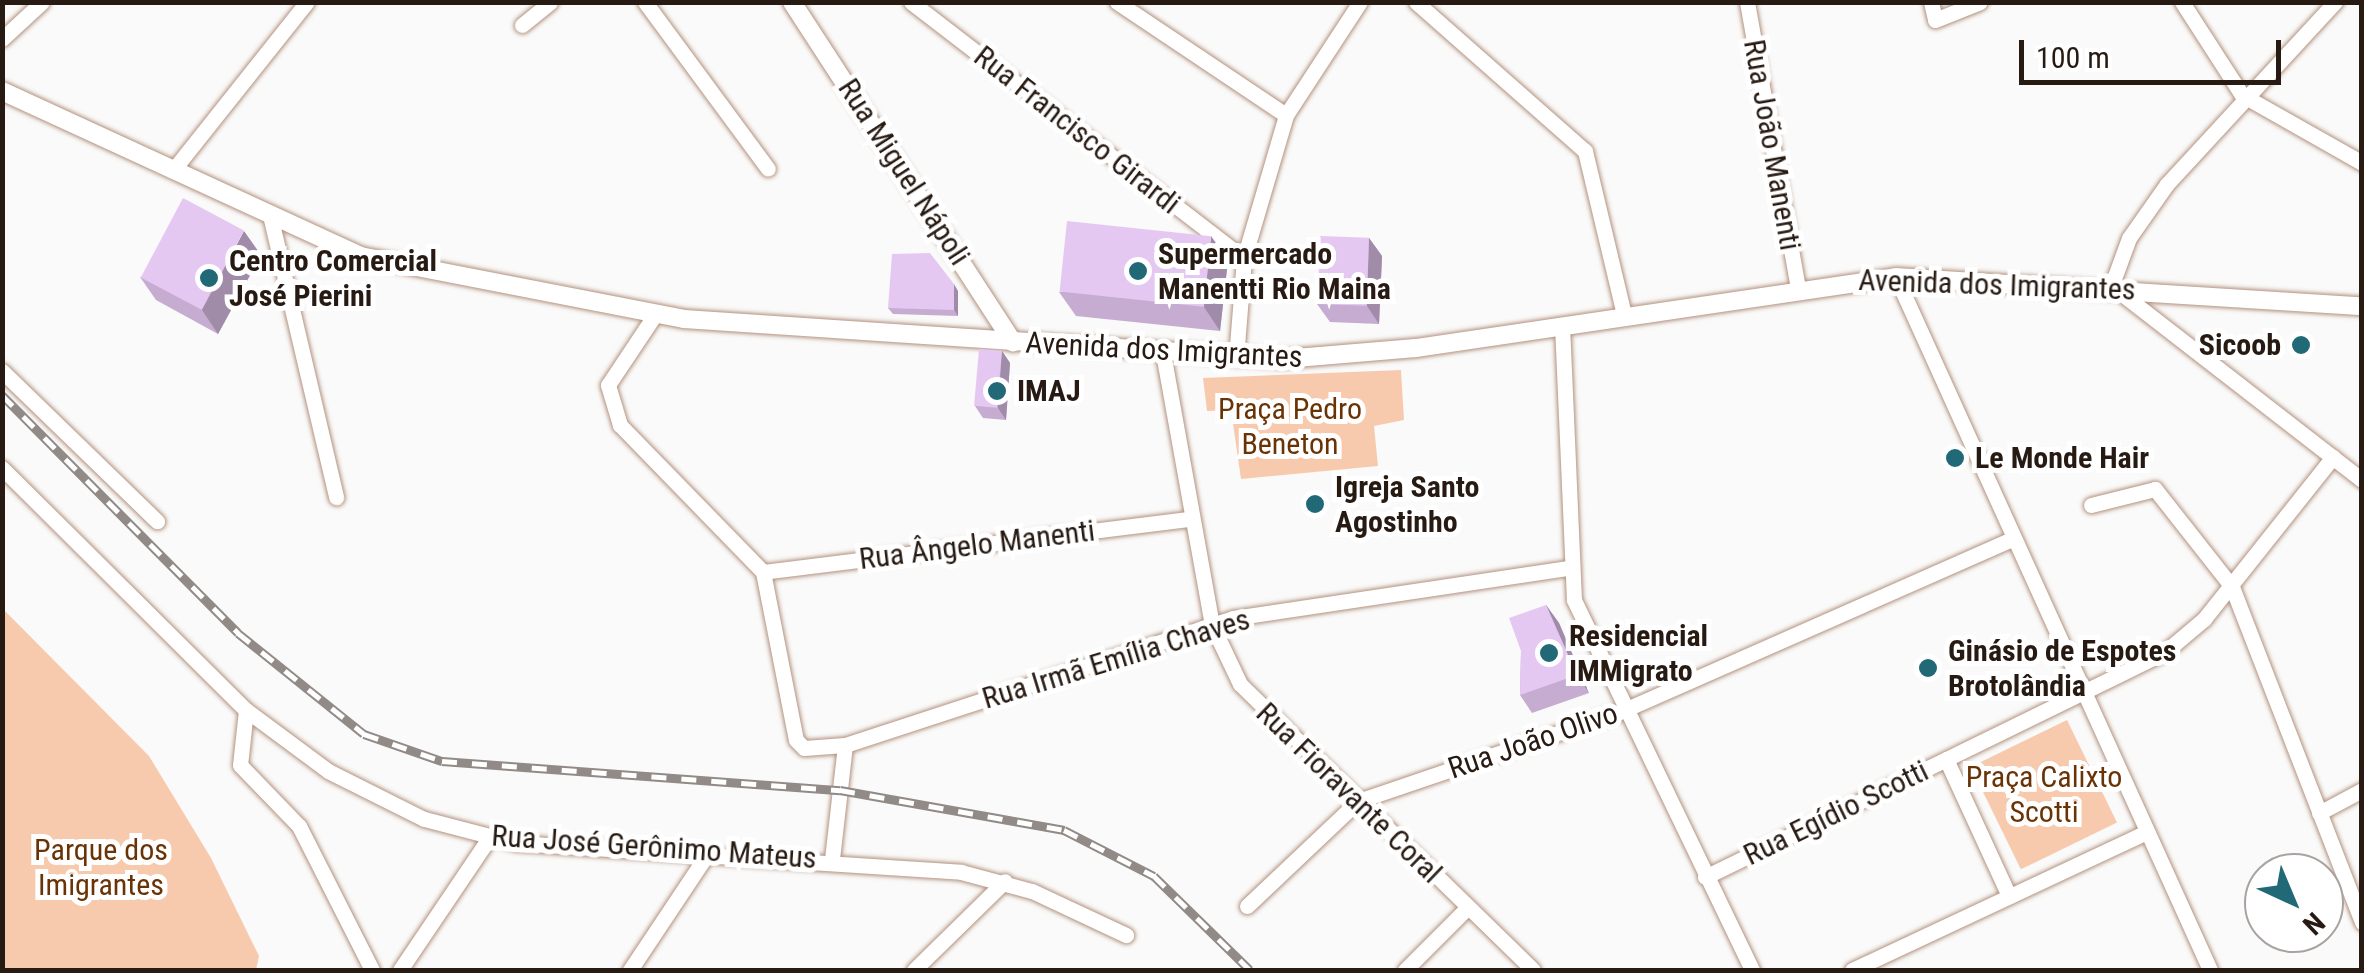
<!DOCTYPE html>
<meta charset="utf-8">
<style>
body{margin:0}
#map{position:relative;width:2364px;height:973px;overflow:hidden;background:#fafafa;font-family:"Roboto Condensed",sans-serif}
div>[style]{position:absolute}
.green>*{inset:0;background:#f7caae;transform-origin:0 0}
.roads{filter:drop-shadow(0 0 2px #b3927e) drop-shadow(0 0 2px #b3927e)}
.minor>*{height:15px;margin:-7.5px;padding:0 7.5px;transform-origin:7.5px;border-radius:7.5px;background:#fff}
.tertiary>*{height:18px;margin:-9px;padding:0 9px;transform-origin:9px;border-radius:9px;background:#fff}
.rail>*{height:9px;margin-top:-4.5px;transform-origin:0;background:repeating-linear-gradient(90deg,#fff 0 15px,#918a86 0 30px);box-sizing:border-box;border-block:2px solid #918a86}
.wall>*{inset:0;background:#c5acd0}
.shaded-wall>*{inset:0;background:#a08ca9}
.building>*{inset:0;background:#e5c8f2;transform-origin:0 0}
.dots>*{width:28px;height:28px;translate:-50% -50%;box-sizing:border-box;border:5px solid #fff;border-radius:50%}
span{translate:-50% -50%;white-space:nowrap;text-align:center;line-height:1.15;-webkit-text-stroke:10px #fff;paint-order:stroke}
.street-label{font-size:30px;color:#271a12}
.poi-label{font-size:30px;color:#271a12;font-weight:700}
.left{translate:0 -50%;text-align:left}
.right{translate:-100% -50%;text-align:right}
.park-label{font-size:30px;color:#693305}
.frame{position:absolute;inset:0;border:5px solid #271a12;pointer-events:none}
.north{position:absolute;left:2244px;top:853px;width:100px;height:100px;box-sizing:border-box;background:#fff;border:2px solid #a9a3a0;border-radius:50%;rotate:136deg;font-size:28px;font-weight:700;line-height:40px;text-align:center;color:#271a12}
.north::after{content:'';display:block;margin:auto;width:35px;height:45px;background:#226977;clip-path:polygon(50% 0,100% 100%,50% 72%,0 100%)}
.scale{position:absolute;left:2019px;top:40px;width:262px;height:45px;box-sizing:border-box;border:5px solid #271a12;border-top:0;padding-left:12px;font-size:30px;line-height:35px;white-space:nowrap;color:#271a12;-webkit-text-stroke:8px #fff;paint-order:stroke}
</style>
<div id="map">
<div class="green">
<div style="clip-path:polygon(1401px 370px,1404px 420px,1374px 426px,1378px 466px,1241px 479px,1231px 410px,1207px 411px,1203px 378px)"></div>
<div style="clip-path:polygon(2px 608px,149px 756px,211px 858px,259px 956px,256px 970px,3px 970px)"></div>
<div style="left:2067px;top:720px;width:114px;height:107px;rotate:64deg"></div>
</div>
<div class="roads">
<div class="minor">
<div style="left:645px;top:2px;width:207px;rotate:53.6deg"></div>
<div style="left:911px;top:2px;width:420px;rotate:37.6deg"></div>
<div style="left:1117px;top:2px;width:203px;rotate:33.8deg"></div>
<div style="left:1416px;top:2px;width:225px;rotate:41.4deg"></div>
<div style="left:1585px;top:151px;width:169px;rotate:76.6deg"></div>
<div style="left:1747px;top:2px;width:291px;rotate:79.9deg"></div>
<div style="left:1931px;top:2px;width:18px;rotate:77deg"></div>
<div style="left:1935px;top:20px;width:48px;rotate:-21.8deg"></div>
<div style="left:2182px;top:2px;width:111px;rotate:57.2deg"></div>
<div style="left:2242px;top:95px;width:138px;rotate:29.5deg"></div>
<div style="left:522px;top:25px;width:36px;rotate:-39deg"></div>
<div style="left:2px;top:39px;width:54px;rotate:-42.8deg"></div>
<div style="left:174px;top:169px;width:213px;rotate:-51.5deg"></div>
<div style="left:270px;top:215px;width:290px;rotate:76.8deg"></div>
<div style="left:1896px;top:277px;width:761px;rotate:65.62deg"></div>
<div style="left:2111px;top:287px;width:52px;rotate:-69.8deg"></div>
<div style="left:2129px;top:238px;width:66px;rotate:-54.9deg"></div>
<div style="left:2167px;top:184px;width:248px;rotate:-47.3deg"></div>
<div style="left:2117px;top:290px;width:310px;rotate:37.8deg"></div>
<div style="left:654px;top:316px;width:83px;rotate:123.7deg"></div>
<div style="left:608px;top:385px;width:42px;rotate:73.3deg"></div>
<div style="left:620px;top:425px;width:205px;rotate:45.8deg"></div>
<div style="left:763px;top:572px;width:171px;rotate:78.9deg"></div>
<div style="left:796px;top:740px;width:11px;rotate:45deg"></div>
<div style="left:804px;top:748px;width:41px;rotate:-4.2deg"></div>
<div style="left:845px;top:745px;width:115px;rotate:96.5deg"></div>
<div style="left:1562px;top:325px;width:275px;rotate:87.5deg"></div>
<div style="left:1574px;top:600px;width:411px;rotate:64.3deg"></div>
<div style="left:1163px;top:353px;width:276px;rotate:79.8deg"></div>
<div style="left:1212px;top:625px;width:65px;rotate:64.6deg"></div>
<div style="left:1240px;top:684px;width:409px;rotate:44.3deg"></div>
<div style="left:1236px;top:358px;width:100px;rotate:-85.4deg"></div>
<div style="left:1244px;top:258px;width:149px;rotate:-73.6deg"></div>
<div style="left:1286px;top:115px;width:135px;rotate:-56.8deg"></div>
<div style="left:2px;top:371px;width:216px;rotate:44.1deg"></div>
<div style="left:2px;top:468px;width:344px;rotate:44.8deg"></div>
<div style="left:246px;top:710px;width:102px;rotate:36.6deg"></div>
<div style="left:328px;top:771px;width:107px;rotate:26.6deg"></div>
<div style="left:424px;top:819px;width:95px;rotate:14.6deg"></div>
<div style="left:516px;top:843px;width:446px;rotate:3.7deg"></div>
<div style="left:961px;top:872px;width:73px;rotate:15deg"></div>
<div style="left:1032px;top:891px;width:104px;rotate:25.1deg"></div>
<div style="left:2091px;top:505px;width:66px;rotate:-14deg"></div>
<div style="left:2155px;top:489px;width:125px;rotate:51.8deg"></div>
<div style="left:2232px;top:587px;width:360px;rotate:68.8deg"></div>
<div style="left:763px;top:572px;width:431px;rotate:-7.1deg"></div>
<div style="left:246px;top:710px;width:55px;rotate:96.2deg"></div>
<div style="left:240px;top:765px;width:85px;rotate:46deg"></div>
<div style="left:299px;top:826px;width:161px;rotate:63.1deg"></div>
<div style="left:845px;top:745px;width:408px;rotate:-18.1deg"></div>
<div style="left:1233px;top:618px;width:340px;rotate:-8.5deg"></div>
<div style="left:1946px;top:759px;width:151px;rotate:65.3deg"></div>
<div style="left:2319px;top:813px;width:49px;rotate:-28.1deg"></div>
<div style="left:1705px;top:877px;width:512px;rotate:-26.06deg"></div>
<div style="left:2165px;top:652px;width:51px;rotate:-40.2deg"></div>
<div style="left:2204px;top:619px;width:207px;rotate:-51.5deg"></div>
<div style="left:1247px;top:906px;width:153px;rotate:-43.4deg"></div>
<div style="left:1358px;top:801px;width:279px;rotate:-18.8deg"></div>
<div style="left:1622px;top:711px;width:424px;rotate:-23.8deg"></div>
<div style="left:400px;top:970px;width:159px;rotate:-56deg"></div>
<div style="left:630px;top:970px;width:141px;rotate:-56.3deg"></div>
<div style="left:914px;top:970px;width:127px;rotate:-44.4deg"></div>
<div style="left:1405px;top:970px;width:88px;rotate:-45deg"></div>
<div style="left:1852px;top:970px;width:325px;rotate:-25.1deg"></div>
</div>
<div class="tertiary">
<div style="left:792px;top:2px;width:406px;rotate:57deg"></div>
<div style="left:2px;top:91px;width:394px;rotate:24.7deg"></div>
<div style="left:360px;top:256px;width:330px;rotate:11deg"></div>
<div style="left:684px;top:319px;width:601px;rotate:3.81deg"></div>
<div style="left:1284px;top:359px;width:132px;rotate:-4.8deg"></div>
<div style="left:1416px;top:348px;width:485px;rotate:-8.4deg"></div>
<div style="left:1896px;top:277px;width:467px;rotate:3.6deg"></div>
</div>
</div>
<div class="rail">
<div style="left:2px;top:395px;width:335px;rotate:45.2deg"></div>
<div style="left:238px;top:633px;width:161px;rotate:38.7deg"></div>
<div style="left:364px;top:734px;width:83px;rotate:19.1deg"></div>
<div style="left:442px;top:761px;width:399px;rotate:4.2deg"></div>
<div style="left:840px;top:790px;width:228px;rotate:10.1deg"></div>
<div style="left:1064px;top:830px;width:101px;rotate:27.1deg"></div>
<div style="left:1154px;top:876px;width:134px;rotate:44.4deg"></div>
</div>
<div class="wall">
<div style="clip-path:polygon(1369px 238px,1382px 256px,1379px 324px,1330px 322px,1317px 304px)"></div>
<div style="clip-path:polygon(261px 255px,218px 334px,156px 300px,140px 277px)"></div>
<div style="clip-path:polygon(1228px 260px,1220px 331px,1076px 316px,1059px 292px)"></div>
<div style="clip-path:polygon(958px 291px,958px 316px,893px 314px,888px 308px)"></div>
<div style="clip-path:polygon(1002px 351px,1010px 363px,1006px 420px,983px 418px,975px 406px)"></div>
<div style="clip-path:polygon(1546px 605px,1559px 623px,1589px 693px,1532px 713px,1520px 695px,1521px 651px)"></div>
</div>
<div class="shaded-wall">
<div style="clip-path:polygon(244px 231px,261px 255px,218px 334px,202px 310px)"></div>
<div style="clip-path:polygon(1211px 236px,1228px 260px,1220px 331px,1204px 307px)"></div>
<div style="clip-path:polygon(1369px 238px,1382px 256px,1379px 324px,1367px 306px)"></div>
<div style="clip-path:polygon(954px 284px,958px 291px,958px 316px,954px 310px)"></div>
<div style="clip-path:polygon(1002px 351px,1010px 363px,1006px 420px,998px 408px)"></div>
<div style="clip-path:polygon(1546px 605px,1559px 623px,1589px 693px,1577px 675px)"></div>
</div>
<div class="building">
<div style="left:183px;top:198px;width:69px;height:90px;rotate:28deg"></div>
<div style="left:1067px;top:221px;width:145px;height:71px;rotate:6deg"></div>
<div style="left:1320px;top:236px;width:49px;height:68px;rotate:2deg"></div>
<div style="clip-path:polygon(930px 253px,954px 284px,954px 310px,888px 308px,892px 254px)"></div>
<div style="left:979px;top:349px;width:23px;height:57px;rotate:5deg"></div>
<div style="clip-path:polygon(1546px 605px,1577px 675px,1520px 695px,1521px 651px,1509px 618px)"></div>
</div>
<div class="dots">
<div style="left:1138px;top:271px;background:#226977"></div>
<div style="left:209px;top:278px;background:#226977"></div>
<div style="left:2301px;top:345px;background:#226977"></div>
<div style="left:997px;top:391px;background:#226977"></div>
<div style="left:1955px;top:458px;background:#226977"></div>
<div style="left:1315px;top:504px;background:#226977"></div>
<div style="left:1549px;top:653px;background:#226977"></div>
<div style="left:1928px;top:668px;background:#226977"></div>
</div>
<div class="street-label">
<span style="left:1077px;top:130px;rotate:38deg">Rua Francisco Girardi</span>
<span style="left:1772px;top:145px;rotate:80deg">Rua João Manenti</span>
<span style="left:904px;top:172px;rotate:57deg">Rua Miguel Nápoli</span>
<span style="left:1997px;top:285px;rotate:2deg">Avenida dos Imigrantes</span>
<span style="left:1164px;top:350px;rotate:3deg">Avenida dos Imigrantes</span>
<span style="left:977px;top:545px;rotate:-7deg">Rua Ângelo Manenti</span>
<span style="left:1116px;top:659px;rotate:-17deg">Rua Irmã Emília Chaves</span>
<span style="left:1533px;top:741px;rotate:-19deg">Rua João Olivo</span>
<span style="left:1349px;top:793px;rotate:44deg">Rua Fioravante Coral</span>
<span style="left:1836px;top:813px;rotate:-26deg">Rua Egídio Scotti</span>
<span style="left:654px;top:847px;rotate:4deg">Rua José Gerônimo Mateus</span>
</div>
<div class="poi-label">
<span class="left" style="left:1158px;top:271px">Supermercado<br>Manentti Rio Maina</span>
<span class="left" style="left:229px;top:278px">Centro Comercial<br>José Pierini</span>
<span class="right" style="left:2281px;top:345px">Sicoob</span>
<span class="left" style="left:1017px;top:391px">IMAJ</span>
<span class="left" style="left:1975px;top:458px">Le Monde Hair</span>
<span class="left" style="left:1335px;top:504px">Igreja Santo<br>Agostinho</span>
<span class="left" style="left:1569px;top:653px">Residencial<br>IMMigrato</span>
<span class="left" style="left:1948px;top:668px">Ginásio de Espotes<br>Brotolândia</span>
</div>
<div class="park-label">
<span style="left:1290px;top:426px">Praça Pedro<br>Beneton</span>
<span style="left:2044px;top:794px">Praça Calixto<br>Scotti</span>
<span style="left:101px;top:867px">Parque dos<br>Imigrantes</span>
</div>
<div class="frame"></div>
<div class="north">N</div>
<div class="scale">100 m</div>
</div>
